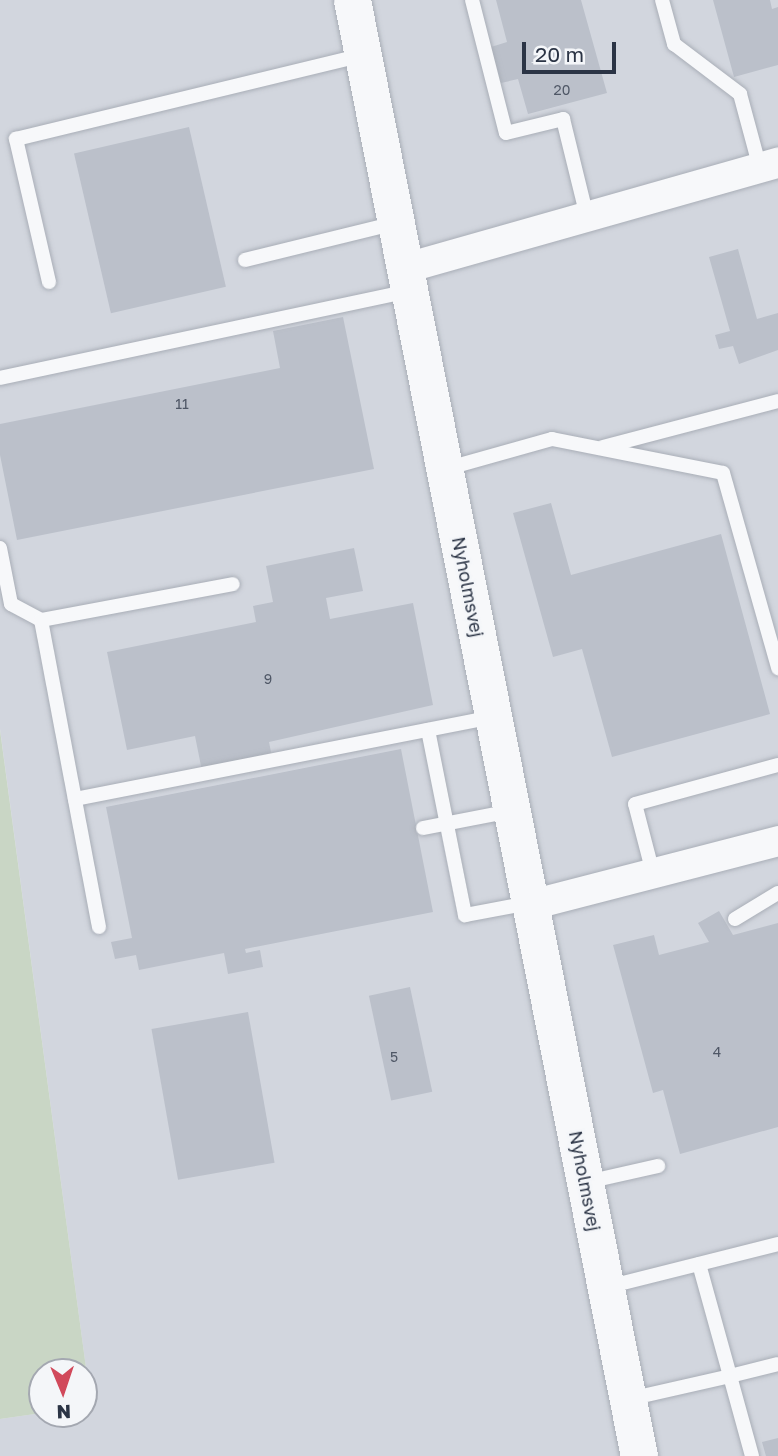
<!DOCTYPE html>
<style>
body{margin:0}
#map{position:relative;width:778px;height:1456px;overflow:hidden;background:#e4e7ec;font-family:"Golos Text",sans-serif}
div>[style]{position:absolute}
.built>*{inset:0;background:#d2d6de}
.green>*{inset:0;background:#c9d6c5}
.building>*{inset:0;background:#bbc0ca;transform-origin:0 0}
.roads{filter:drop-shadow(0 0 2px #a9aeb7) drop-shadow(0 0 2px #a9aeb7)}
.service>*{height:14px;margin:-7px;padding:0 7px;transform-origin:7px;border-radius:7px;background:#f7f8fa}
.minor>*{height:30px;margin:-15px;padding:0 15px;transform-origin:15px;border-radius:15px;background:#f7f8fa}
.tertiary>*{height:37px;margin:-18.5px;padding:0 18.5px;transform-origin:18.5px;border-radius:18.5px;background:#f7f8fa}
span{translate:-50% -50%;white-space:nowrap;text-align:center;line-height:1.15;-webkit-text-stroke:5px #f4f6f9;paint-order:stroke}
.number-label{font-size:14px;color:#4f5766}
.number-label span{-webkit-text-stroke-width:0}
.street-label{font-size:18px;color:#2b3445}
.north{position:absolute;left:28px;top:1358px;width:70px;height:70px;box-sizing:border-box;background:#f4f6f9;border:2px solid #a4a8b1;border-radius:50%;rotate:178deg;font-size:19px;font-weight:700;line-height:28px;text-align:center;color:#2b3445}
.north::after{content:'';display:block;margin:auto;width:24px;height:32px;background:#d1495b;clip-path:polygon(50% 0,100% 100%,50% 72%,0 100%)}
.scale{position:absolute;left:522px;top:42px;width:94px;height:32px;box-sizing:border-box;border:4px solid #2b3445;border-top:0;padding-left:9px;font-size:21px;line-height:24px;white-space:nowrap;color:#2b3445;-webkit-text-stroke:5px #f4f6f9;paint-order:stroke}
</style>
<div id="map">
<div class="built">
<div style="clip-path:polygon(0 0,778px 0,778px 1456px,0 1456px,0 1419px,42px 1413px,84px 1414px,84px 1406px,91px 1405px,0 729px)"></div>
</div>
<div class="green">
<div style="clip-path:polygon(0 730px,91px 1405px,84px 1406px,84px 1372px,42px 1372px,42px 1413px,0 1419px)"></div>
</div>
<div class="building">
<div style="clip-path:polygon(496px 0,581px 0,607px 93px,528px 114px,518px 79px,501px 83px,491px 47px,507px 42px)"></div>
<div style="clip-path:polygon(713px 0,770px 0,772px 9px,778px 7px,778px 65px,734px 77px)"></div>
<div style="left:189px;top:127px;width:164px;height:118px;rotate:77deg"></div>
<div style="clip-path:polygon(738px 249px,757px 319px,778px 313px,778px 350px,739px 364px,733px 346px,719px 349px,715px 335px,730px 331px,709px 257px)"></div>
<div style="clip-path:polygon(343px 317px,374px 469px,17px 540px,0 455px,0 424px,280px 368px,273px 331px)"></div>
<div style="clip-path:polygon(551px 503px,571px 575px,721px 534px,770px 714px,612px 757px,582px 649px,553px 657px,513px 513px)"></div>
<div style="clip-path:polygon(354px 548px,363px 591px,326px 598px,330px 619px,413px 603px,433px 705px,269px 742px,274px 767px,204px 781px,195px 736px,127px 750px,107px 652px,256px 622px,253px 606px,273px 602px,266px 566px)"></div>
<div style="clip-path:polygon(401px 749px,433px 912px,245px 949px,246px 953px,260px 950px,263px 967px,228px 974px,224px 953px,139px 970px,136px 955px,115px 959px,111px 942px,132px 938px,106px 807px)"></div>
<div style="clip-path:polygon(719px 911px,733px 935px,778px 923px,778px 1127px,680px 1154px,663px 1090px,653px 1093px,613px 945px,654px 935px,659px 955px,709px 942px,698px 923px)"></div>
<div style="left:410px;top:987px;width:107px;height:42px;rotate:78deg"></div>
<div style="left:248px;top:1012px;width:153px;height:98px;rotate:80deg"></div>
<div style="clip-path:polygon(778px 1438px,778px 1456px,766px 1456px,762px 1442px)"></div>
</div>
<div class="roads">
<div class="service">
<div style="left:472px;top:0;width:137px;rotate:75.7deg"></div>
<div style="left:506px;top:133px;width:59px;rotate:-13.8deg"></div>
<div style="left:563px;top:119px;width:101px;rotate:76.2deg"></div>
<div style="left:662px;top:0;width:46px;rotate:74.7deg"></div>
<div style="left:674px;top:44px;width:83px;rotate:37.1deg"></div>
<div style="left:740px;top:94px;width:77px;rotate:74.9deg"></div>
<div style="left:245px;top:260px;width:155px;rotate:-13.8deg"></div>
<div style="left:49px;top:282px;width:147px;rotate:-103deg"></div>
<div style="left:16px;top:139px;width:356px;rotate:-13.6deg"></div>
<div style="left:0;top:378px;width:418px;rotate:-12deg"></div>
<div style="left:603px;top:447px;width:181px;rotate:-14.7deg"></div>
<div style="left:445px;top:469px;width:111px;rotate:-15.7deg"></div>
<div style="left:552px;top:439px;width:174px;rotate:11.2deg"></div>
<div style="left:723px;top:473px;width:203px;rotate:74.2deg"></div>
<div style="left:0;top:548px;width:57px;rotate:78.9deg"></div>
<div style="left:11px;top:604px;width:34px;rotate:28deg"></div>
<div style="left:428px;top:730px;width:189px;rotate:78.7deg"></div>
<div style="left:465px;top:915px;width:65px;rotate:-10.6deg"></div>
<div style="left:75px;top:799px;width:426px;rotate:-11.1deg"></div>
<div style="left:423px;top:828px;width:90px;rotate:-10.9deg"></div>
<div style="left:653px;top:873px;width:71px;rotate:-104.6deg"></div>
<div style="left:635px;top:804px;width:148px;rotate:-15.3deg"></div>
<div style="left:735px;top:919px;width:50px;rotate:-31.2deg"></div>
<div style="left:99px;top:927px;width:312px;rotate:-100.7deg"></div>
<div style="left:41px;top:620px;width:195px;rotate:-10.6deg"></div>
<div style="left:587px;top:1182px;width:73px;rotate:-12.7deg"></div>
<div style="left:699px;top:1264px;width:116px;rotate:74.5deg"></div>
<div style="left:730px;top:1376px;width:49px;rotate:-14deg"></div>
<div style="left:607px;top:1287px;width:176px;rotate:-14.1deg"></div>
<div style="left:629px;top:1399px;width:104px;rotate:-12.8deg"></div>
<div style="left:730px;top:1376px;width:83px;rotate:74.6deg"></div>
</div>
<div class="minor">
<div style="left:406px;top:268px;width:387px;rotate:-15.8deg"></div>
<div style="left:531px;top:905px;width:255px;rotate:-14.5deg"></div>
</div>
<div class="tertiary">
<div style="left:352px;top:0;width:1484px;rotate:78.85deg"></div>
</div>
</div>
<div class="number-label">
<span style="left:562px;top:90px">20</span>
<span style="left:182px;top:404px">11</span>
<span style="left:268px;top:679px">9</span>
<span style="left:717px;top:1052px">4</span>
<span style="left:394px;top:1057px">5</span>
</div>
<div class="street-label">
<span style="left:468px;top:587px;rotate:79deg">Nyholmsvej</span>
<span style="left:585px;top:1181px;rotate:79deg">Nyholmsvej</span>
</div>
<div class="north">N</div>
<div class="scale">20 m</div>
</div>
